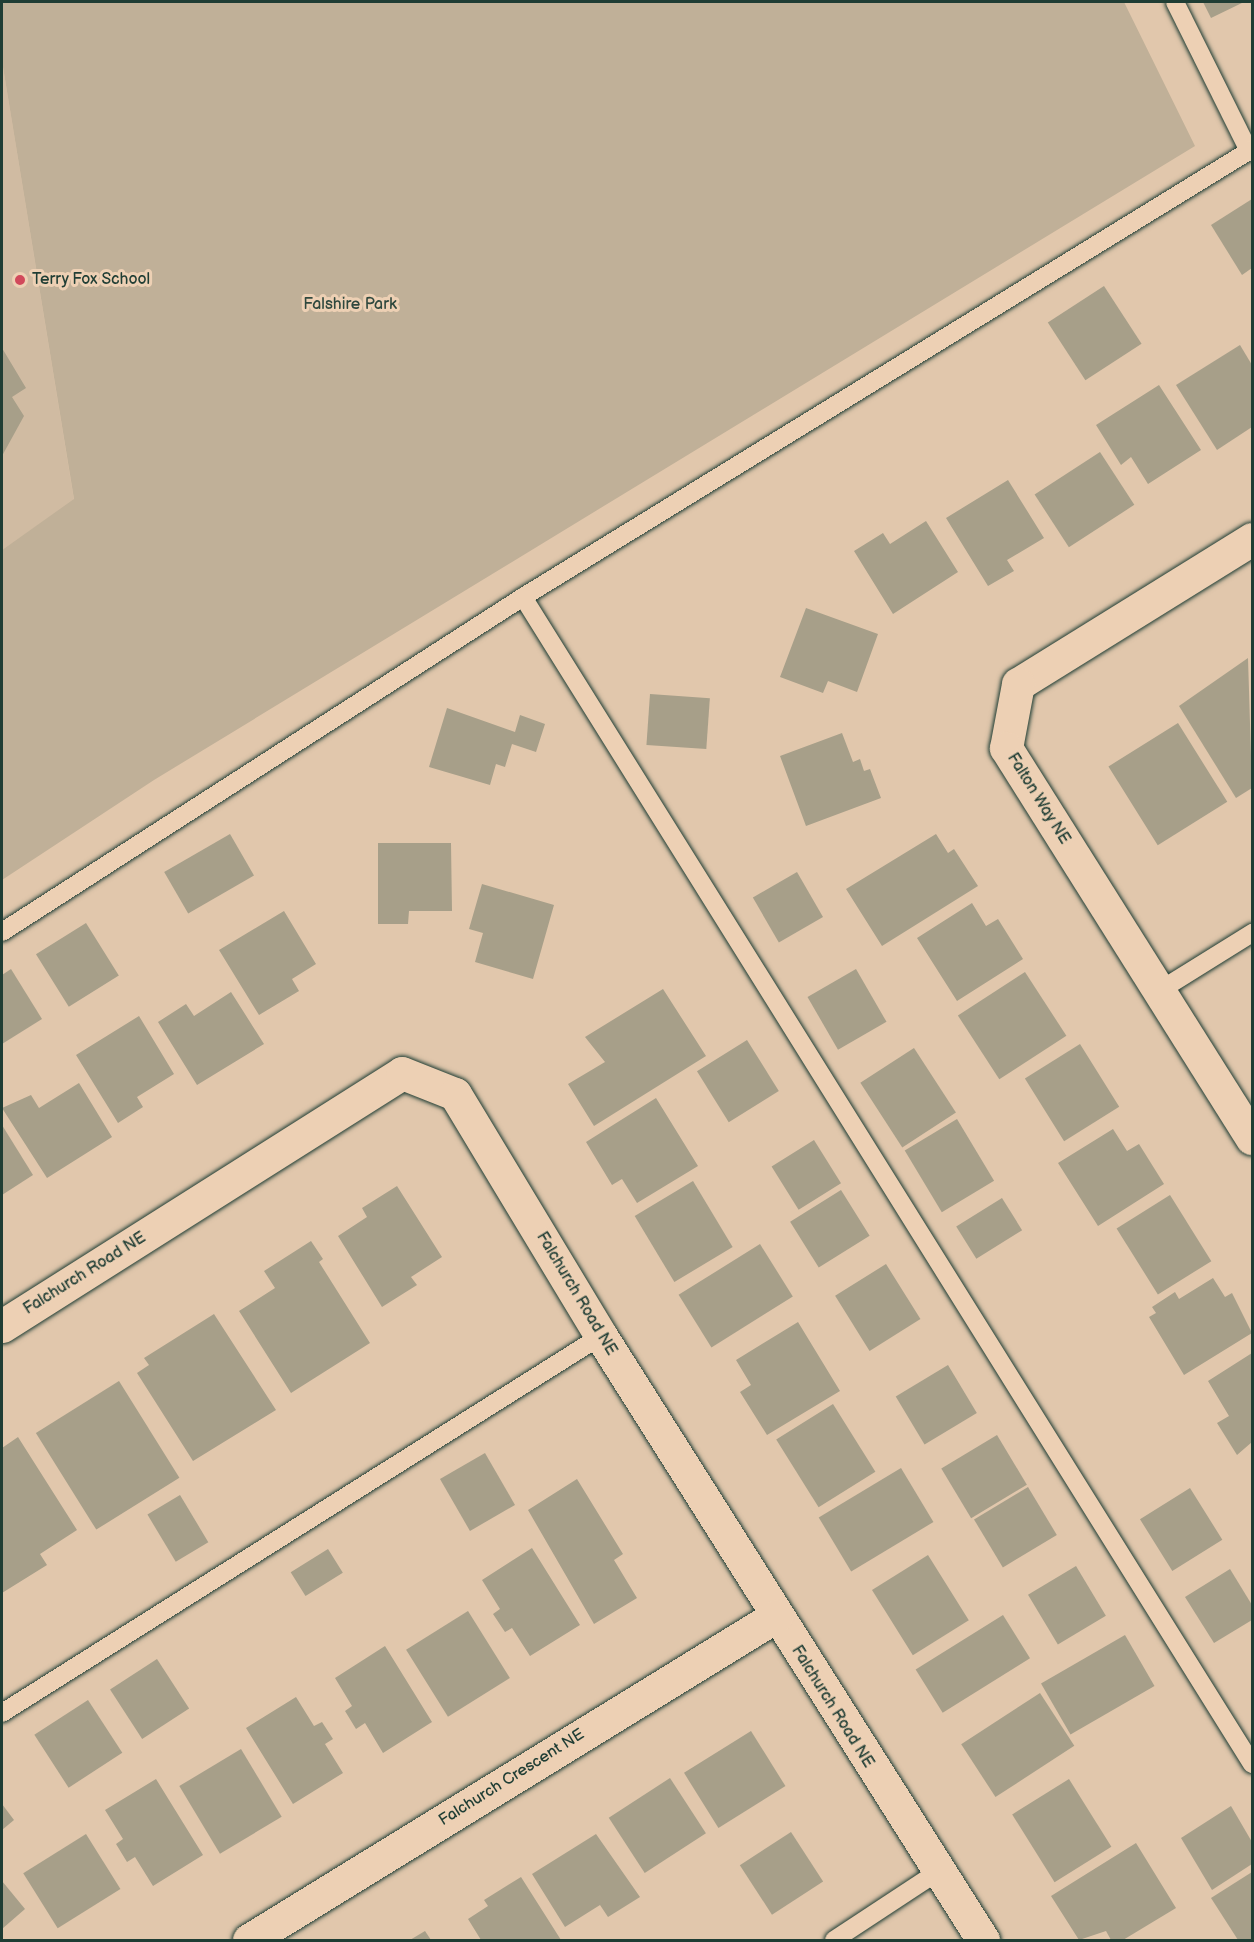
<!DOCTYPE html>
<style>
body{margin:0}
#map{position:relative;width:1254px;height:1942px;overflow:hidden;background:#e1c7ac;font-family:"Balsamiq Sans",sans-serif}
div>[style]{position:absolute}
.built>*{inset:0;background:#d0bba2}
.green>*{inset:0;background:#c0b098}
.building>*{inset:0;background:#a79f89;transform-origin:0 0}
.roads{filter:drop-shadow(0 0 2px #1f3d34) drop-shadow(0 0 2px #1f3d34)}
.service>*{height:18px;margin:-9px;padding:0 9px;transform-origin:9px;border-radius:9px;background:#edd0b4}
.minor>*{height:33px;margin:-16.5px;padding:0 16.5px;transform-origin:16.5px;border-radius:16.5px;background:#edd0b4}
.dots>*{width:16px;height:16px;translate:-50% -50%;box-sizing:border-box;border:3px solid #edd0b4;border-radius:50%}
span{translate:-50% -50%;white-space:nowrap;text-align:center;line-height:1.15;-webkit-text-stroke:6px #edd0b4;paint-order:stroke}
.poi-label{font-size:16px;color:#1f3d34}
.left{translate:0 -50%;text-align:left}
.park-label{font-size:16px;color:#2f483e}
.street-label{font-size:16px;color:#1f3d34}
.frame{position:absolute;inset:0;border:3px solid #1f3d34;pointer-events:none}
</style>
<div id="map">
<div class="built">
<div style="clip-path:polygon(2px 61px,74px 500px,2px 550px)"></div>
</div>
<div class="green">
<div style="clip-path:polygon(2px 2px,1124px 2px,1195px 146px,154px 780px,2px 880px,2px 550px,74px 499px,2px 61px)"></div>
</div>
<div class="building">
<div style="clip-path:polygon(1203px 2px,1244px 2px,1211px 18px)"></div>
<div style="clip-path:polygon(1252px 199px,1252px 268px,1242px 275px,1211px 225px)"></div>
<div style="left:1104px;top:286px;width:69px;height:67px;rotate:57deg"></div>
<div style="clip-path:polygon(1240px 345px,1252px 365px,1252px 427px,1217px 450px,1176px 385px)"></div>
<div style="clip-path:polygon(2px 348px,26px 388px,12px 397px,24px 416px,2px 456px)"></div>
<div style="clip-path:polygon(1159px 385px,1201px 450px,1148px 484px,1131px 457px,1121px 465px,1096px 425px)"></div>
<div style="left:1100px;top:452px;width:63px;height:78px;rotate:57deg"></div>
<div style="clip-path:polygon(1008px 480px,1044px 538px,1007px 560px,1014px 571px,988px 586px,946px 518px)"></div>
<div style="clip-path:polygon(926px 521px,958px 572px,893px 614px,854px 551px,883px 533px,890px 544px)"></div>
<div style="clip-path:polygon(806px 608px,878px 634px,857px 692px,828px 681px,823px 693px,780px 677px)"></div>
<div style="clip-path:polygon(1248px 658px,1252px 788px,1236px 798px,1179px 706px)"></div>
<div style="left:650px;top:694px;width:60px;height:51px;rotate:4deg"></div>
<div style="clip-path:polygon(447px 708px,515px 732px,520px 715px,545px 724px,536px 752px,512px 744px,505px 767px,496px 764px,490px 785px,429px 767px)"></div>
<div style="left:1178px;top:723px;width:93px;height:82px;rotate:58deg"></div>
<div style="clip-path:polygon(842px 733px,853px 762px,860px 759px,864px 771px,870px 769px,881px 798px,806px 826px,780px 756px)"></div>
<div style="left:230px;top:834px;width:48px;height:76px;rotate:60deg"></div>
<div style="clip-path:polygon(936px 834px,948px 853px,954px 849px,978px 886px,882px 946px,846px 889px)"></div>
<div style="clip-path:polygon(378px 843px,451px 843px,452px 911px,409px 911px,408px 924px,378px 924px)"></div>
<div style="left:797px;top:872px;width:52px;height:51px;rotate:60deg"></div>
<div style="clip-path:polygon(482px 884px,554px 905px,533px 979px,475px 962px,483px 933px,469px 929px)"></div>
<div style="clip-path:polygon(972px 903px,986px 926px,998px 919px,1023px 959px,957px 1001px,917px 938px)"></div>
<div style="clip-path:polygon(284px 911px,316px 964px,292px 979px,299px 991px,259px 1015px,219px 950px)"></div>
<div style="left:86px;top:923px;width:62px;height:59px;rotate:58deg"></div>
<div style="clip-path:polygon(11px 969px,42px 1019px,2px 1044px,2px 975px)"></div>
<div style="left:856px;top:969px;width:61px;height:56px;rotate:60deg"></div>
<div style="left:1025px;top:972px;width:76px;height:80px;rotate:57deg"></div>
<div style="clip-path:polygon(663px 989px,706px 1056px,594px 1126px,568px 1084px,605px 1062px,585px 1037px)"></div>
<div style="clip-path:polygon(231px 992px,264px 1044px,197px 1085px,158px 1022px,186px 1004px,194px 1016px)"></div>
<div style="clip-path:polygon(139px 1016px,174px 1074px,137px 1097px,143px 1107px,118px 1123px,76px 1055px)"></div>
<div style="left:747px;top:1040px;width:60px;height:59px;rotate:58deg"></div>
<div style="left:1080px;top:1044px;width:74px;height:65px;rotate:58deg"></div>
<div style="left:914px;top:1048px;width:77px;height:64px;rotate:57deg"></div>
<div style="clip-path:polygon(79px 1083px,112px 1137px,47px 1178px,2px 1108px,31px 1095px,39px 1108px)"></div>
<div style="clip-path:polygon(656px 1098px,698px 1166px,637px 1203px,622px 1179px,612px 1185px,586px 1142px)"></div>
<div style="left:957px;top:1119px;width:72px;height:61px;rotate:59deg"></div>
<div style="clip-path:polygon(2px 1125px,33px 1175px,2px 1195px)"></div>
<div style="clip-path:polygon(1113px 1129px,1127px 1151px,1139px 1144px,1164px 1184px,1098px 1226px,1058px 1163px)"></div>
<div style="left:814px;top:1140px;width:51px;height:50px;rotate:58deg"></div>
<div style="left:693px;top:1181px;width:77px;height:68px;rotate:59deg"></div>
<div style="clip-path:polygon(397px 1186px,442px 1257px,411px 1277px,417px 1285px,382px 1307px,338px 1236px,367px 1217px,362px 1208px)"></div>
<div style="left:841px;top:1190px;width:54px;height:60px;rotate:58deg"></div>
<div style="left:1170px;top:1195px;width:78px;height:63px;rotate:58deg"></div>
<div style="left:1002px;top:1198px;width:38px;height:54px;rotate:58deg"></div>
<div style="clip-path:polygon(311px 1241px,323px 1259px,319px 1262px,370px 1343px,291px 1393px,239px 1311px,275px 1288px,264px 1271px)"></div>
<div style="left:760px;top:1244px;width:62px;height:96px;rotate:58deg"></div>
<div style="left:886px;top:1264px;width:65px;height:60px;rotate:58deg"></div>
<div style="clip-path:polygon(1213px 1278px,1225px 1297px,1232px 1293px,1252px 1333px,1184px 1375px,1149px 1317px,1156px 1313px,1152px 1307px,1175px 1292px,1179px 1299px)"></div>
<div style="clip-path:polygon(214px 1314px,276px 1410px,193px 1461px,137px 1373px,149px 1365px,144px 1358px)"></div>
<div style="clip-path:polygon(798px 1322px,840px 1391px,767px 1435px,740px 1392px,751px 1385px,736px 1360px)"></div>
<div style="clip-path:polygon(1252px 1353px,1252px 1442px,1237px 1455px,1217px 1423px,1229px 1416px,1208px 1381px)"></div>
<div style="left:948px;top:1365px;width:56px;height:61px;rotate:59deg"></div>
<div style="left:119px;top:1381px;width:114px;height:98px;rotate:58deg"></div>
<div style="left:833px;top:1404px;width:80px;height:67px;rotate:58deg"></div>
<div style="left:997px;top:1435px;width:58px;height:65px;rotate:59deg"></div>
<div style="clip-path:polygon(18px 1437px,77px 1530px,40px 1554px,47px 1565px,2px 1593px,2px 1448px)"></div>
<div style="left:485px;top:1453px;width:60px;height:52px;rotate:60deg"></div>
<div style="left:901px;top:1468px;width:63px;height:96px;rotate:59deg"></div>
<div style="clip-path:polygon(577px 1479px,623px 1554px,614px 1560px,637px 1598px,594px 1624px,528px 1510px)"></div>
<div style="left:1028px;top:1487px;width:56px;height:63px;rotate:59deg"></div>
<div style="left:1190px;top:1488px;width:61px;height:59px;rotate:58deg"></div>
<div style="left:180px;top:1495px;width:55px;height:38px;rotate:59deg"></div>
<div style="clip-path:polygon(532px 1548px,580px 1625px,530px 1656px,512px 1628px,505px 1632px,493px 1614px,500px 1609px,482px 1580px)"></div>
<div style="left:328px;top:1549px;width:28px;height:44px;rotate:58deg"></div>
<div style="left:928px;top:1555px;width:77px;height:66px;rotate:58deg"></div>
<div style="left:1076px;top:1566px;width:58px;height:56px;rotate:59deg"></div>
<div style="clip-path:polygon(1230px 1569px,1252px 1605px,1252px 1620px,1214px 1643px,1185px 1597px)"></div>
<div style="left:468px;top:1611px;width:79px;height:73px;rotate:58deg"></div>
<div style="left:1003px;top:1615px;width:51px;height:103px;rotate:58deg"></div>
<div style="left:1125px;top:1635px;width:59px;height:97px;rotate:60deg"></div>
<div style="clip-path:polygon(385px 1646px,432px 1722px,383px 1753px,365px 1723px,356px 1729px,345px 1711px,352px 1706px,335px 1678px)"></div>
<div style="left:157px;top:1659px;width:59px;height:56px;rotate:57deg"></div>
<div style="left:1040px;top:1693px;width:63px;height:94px;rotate:57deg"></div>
<div style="clip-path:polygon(296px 1697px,314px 1726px,322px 1722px,333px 1739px,325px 1744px,343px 1773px,293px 1804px,246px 1728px)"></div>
<div style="left:88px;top:1700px;width:63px;height:64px;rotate:57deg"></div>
<div style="left:751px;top:1731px;width:65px;height:79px;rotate:58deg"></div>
<div style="left:241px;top:1749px;width:79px;height:72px;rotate:59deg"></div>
<div style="left:670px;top:1778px;width:66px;height:73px;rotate:57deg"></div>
<div style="clip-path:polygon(156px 1779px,203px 1855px,153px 1886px,135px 1857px,127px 1862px,116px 1844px,123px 1839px,105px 1810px)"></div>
<div style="left:1069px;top:1779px;width:80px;height:67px;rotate:58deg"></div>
<div style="clip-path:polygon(2px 1804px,14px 1820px,2px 1830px)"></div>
<div style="clip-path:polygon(1231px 1806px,1252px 1842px,1252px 1864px,1212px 1890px,1181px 1838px)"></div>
<div style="left:791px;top:1832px;width:59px;height:61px;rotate:57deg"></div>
<div style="left:86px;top:1834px;width:65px;height:74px;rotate:58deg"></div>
<div style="clip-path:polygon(596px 1834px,640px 1897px,608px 1917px,600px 1905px,565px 1927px,532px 1874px)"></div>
<div style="clip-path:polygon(1136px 1843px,1176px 1908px,1123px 1940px,1111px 1940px,1106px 1931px,1079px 1940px,1051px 1896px)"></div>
<div style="clip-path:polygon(1252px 1872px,1252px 1940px,1238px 1940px,1211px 1898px)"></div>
<div style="clip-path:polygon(521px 1877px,561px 1940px,481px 1940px,468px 1919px,488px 1906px,484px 1900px)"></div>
<div style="clip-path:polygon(2px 1881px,25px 1909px,2px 1929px)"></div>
<div style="clip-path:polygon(425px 1931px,431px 1940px,410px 1940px)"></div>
</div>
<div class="roads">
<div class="service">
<div style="left:1175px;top:2px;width:166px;rotate:63.6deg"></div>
<div style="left:523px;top:597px;width:856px;rotate:-31.57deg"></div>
<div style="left:2px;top:932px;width:619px;rotate:-32.74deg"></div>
<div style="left:523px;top:597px;width:1376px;rotate:58.01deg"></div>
<div style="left:1159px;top:991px;width:110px;rotate:-31.9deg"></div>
<div style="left:2px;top:1713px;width:708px;rotate:-32.19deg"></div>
<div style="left:834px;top:1940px;width:122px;rotate:-33.3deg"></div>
</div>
<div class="minor">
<div style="left:1252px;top:539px;width:275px;rotate:148.2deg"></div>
<div style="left:1018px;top:684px;width:65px;rotate:100.6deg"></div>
<div style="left:1006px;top:748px;width:461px;rotate:57.8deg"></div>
<div style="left:2px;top:1326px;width:473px;rotate:-32.3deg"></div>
<div style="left:402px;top:1073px;width:57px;rotate:21.6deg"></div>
<div style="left:455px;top:1094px;width:283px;rotate:58.9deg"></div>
<div style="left:601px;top:1336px;width:715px;rotate:57.69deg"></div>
<div style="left:249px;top:1940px;width:619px;rotate:-31.58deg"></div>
</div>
</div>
<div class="dots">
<div style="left:20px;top:280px;background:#d1495b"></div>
</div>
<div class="poi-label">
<span class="left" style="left:32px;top:280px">Terry Fox School</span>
</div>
<div class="park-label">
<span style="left:350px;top:305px">Falshire Park</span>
</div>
<div class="street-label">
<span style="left:1038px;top:799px;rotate:58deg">Falton Way NE</span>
<span style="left:85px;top:1274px;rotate:-32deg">Falchurch Road NE</span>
<span style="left:576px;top:1294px;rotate:59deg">Falchurch Road NE</span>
<span style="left:832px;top:1707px;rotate:58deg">Falchurch Road NE</span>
<span style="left:512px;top:1778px;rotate:-32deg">Falchurch Crescent NE</span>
</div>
<div class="frame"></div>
</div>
